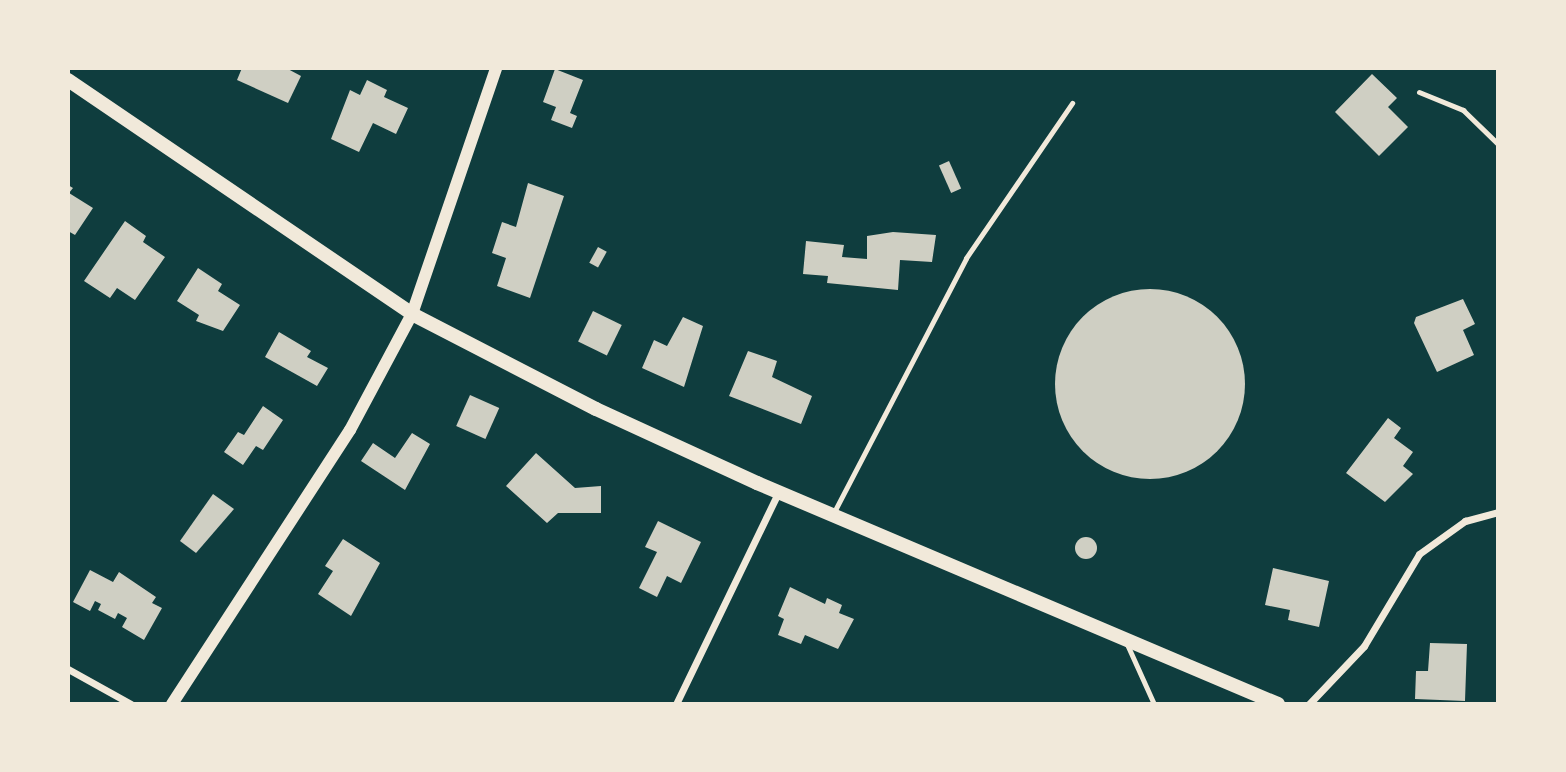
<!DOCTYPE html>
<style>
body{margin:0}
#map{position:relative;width:1566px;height:772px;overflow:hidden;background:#0f3d3e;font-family:"IBM Plex Serif",serif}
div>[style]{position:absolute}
.building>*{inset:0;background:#cfcfc3;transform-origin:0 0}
.round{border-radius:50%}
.service>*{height:5px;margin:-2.5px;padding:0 2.5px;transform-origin:2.5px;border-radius:2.5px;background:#f1e9da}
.minor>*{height:7px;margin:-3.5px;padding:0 3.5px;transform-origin:3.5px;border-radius:3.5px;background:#f1e9da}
.tertiary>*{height:12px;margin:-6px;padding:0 6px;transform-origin:6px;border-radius:6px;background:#f1e9da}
.secondary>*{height:14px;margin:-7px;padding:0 7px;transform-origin:7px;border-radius:7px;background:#f1e9da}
span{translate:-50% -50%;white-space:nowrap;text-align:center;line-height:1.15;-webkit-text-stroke:5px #f1e9da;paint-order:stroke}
.frame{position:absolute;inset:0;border:70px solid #f1e9da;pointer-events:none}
</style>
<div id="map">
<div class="building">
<div style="clip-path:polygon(242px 68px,286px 68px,301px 76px,288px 103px,237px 80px)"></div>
<div style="clip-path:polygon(555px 69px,583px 80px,570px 113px,577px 116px,572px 128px,551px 120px,556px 107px,543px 102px)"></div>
<div style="clip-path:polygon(1372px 74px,1397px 98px,1388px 107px,1408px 127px,1379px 156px,1335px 112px)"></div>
<div style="clip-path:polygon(367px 80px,387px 90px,384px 97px,408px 108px,396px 134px,373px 123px,359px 152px,331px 139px,350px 90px,360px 95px)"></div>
<div style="left:949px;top:161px;width:30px;height:11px;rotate:66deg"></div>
<div style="clip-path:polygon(528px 183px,564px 196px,530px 298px,497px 286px,506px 258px,492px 253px,502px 222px,516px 227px)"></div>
<div style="clip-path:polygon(68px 185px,73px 188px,69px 193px,93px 208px,75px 235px,68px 231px)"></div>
<div style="clip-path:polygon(125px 221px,146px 236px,143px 242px,165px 257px,135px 300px,117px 288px,110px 298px,84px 281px)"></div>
<div style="clip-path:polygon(893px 232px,936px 235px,932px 262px,900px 260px,898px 290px,827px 283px,828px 276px,803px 274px,806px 241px,844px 245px,842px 257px,867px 259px,867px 236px)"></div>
<div style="left:598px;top:247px;width:10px;height:18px;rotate:29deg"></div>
<div style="clip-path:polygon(198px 268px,222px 284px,218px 291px,240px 305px,223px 331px,196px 321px,199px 315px,177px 301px)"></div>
<div class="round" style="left:1055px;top:289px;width:190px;height:190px"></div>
<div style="clip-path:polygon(1463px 299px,1475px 324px,1463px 330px,1474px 355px,1437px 372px,1414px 323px,1416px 317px)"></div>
<div style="left:593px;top:311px;width:32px;height:34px;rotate:26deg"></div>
<div style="clip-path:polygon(683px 317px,703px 326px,684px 387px,642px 368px,654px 340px,667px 346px)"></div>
<div style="clip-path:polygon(279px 332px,311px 351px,307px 357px,328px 368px,317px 386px,265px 357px)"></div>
<div style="clip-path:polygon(748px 351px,777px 361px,772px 377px,812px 396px,801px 424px,729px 396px)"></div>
<div style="left:470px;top:395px;width:32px;height:34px;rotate:24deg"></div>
<div style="clip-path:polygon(263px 406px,283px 420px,263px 450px,256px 446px,243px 465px,224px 452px,238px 432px,244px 435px)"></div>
<div style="clip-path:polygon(1388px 418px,1401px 428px,1394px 438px,1413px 452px,1403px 466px,1413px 474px,1385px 502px,1346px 473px)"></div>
<div style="clip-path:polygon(412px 433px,430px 444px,405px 490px,361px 461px,373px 443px,395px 458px)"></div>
<div style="clip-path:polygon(536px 453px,575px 488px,601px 486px,601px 513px,558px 513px,547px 523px,506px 486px)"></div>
<div style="clip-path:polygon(213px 494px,234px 509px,196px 553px,180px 541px)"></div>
<div style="clip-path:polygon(658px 521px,701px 542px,681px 583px,667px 576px,657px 597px,639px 588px,657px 552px,645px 547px)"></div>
<div class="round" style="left:1075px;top:537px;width:22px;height:22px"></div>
<div style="clip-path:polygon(343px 539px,380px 563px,351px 616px,318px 594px,333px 571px,325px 566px)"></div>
<div style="clip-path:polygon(1273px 568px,1329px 581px,1319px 627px,1288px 620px,1290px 610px,1265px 605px)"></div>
<div style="clip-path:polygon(90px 570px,113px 582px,119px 572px,156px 597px,152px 603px,162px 608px,144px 640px,122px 627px,127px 618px,118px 613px,115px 619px,98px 610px,101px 604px,95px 601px,90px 611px,73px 602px)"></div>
<div style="clip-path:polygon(790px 587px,825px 604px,827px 598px,842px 605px,839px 613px,854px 619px,838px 649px,805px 635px,801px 644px,778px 635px,784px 619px,778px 616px)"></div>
<div style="clip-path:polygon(1430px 643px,1467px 644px,1465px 701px,1415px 699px,1416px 671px,1428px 671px)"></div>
</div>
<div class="service">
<div style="left:1419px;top:92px;width:48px;rotate:22.2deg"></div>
<div style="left:1463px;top:110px;width:49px;rotate:44.2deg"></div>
<div style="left:834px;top:512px;width:286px;rotate:-62.5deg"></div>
<div style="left:966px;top:258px;width:188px;rotate:-55.6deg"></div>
<div style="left:1126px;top:642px;width:68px;rotate:65.7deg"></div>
</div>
<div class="minor">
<div style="left:68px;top:669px;width:72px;rotate:29.1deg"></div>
<div style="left:676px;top:704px;width:237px;rotate:-64.2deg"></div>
<div style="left:1309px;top:704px;width:80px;rotate:-46.5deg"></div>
<div style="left:1364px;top:646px;width:107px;rotate:-59.1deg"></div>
<div style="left:1419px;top:554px;width:57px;rotate:-35.7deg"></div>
<div style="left:1465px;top:521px;width:34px;rotate:-15deg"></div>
</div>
<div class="tertiary">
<div style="left:172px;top:704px;width:327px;rotate:-57deg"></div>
<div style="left:350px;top:430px;width:132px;rotate:-61.9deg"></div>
<div style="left:412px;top:314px;width:260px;rotate:-71.1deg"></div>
</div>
<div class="secondary">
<div style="left:68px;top:80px;width:416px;rotate:34.2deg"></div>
<div style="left:412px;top:314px;width:207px;rotate:27.3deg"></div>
<div style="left:596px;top:409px;width:177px;rotate:24.7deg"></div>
<div style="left:757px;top:483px;width:566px;rotate:22.99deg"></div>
</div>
<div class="frame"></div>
</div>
